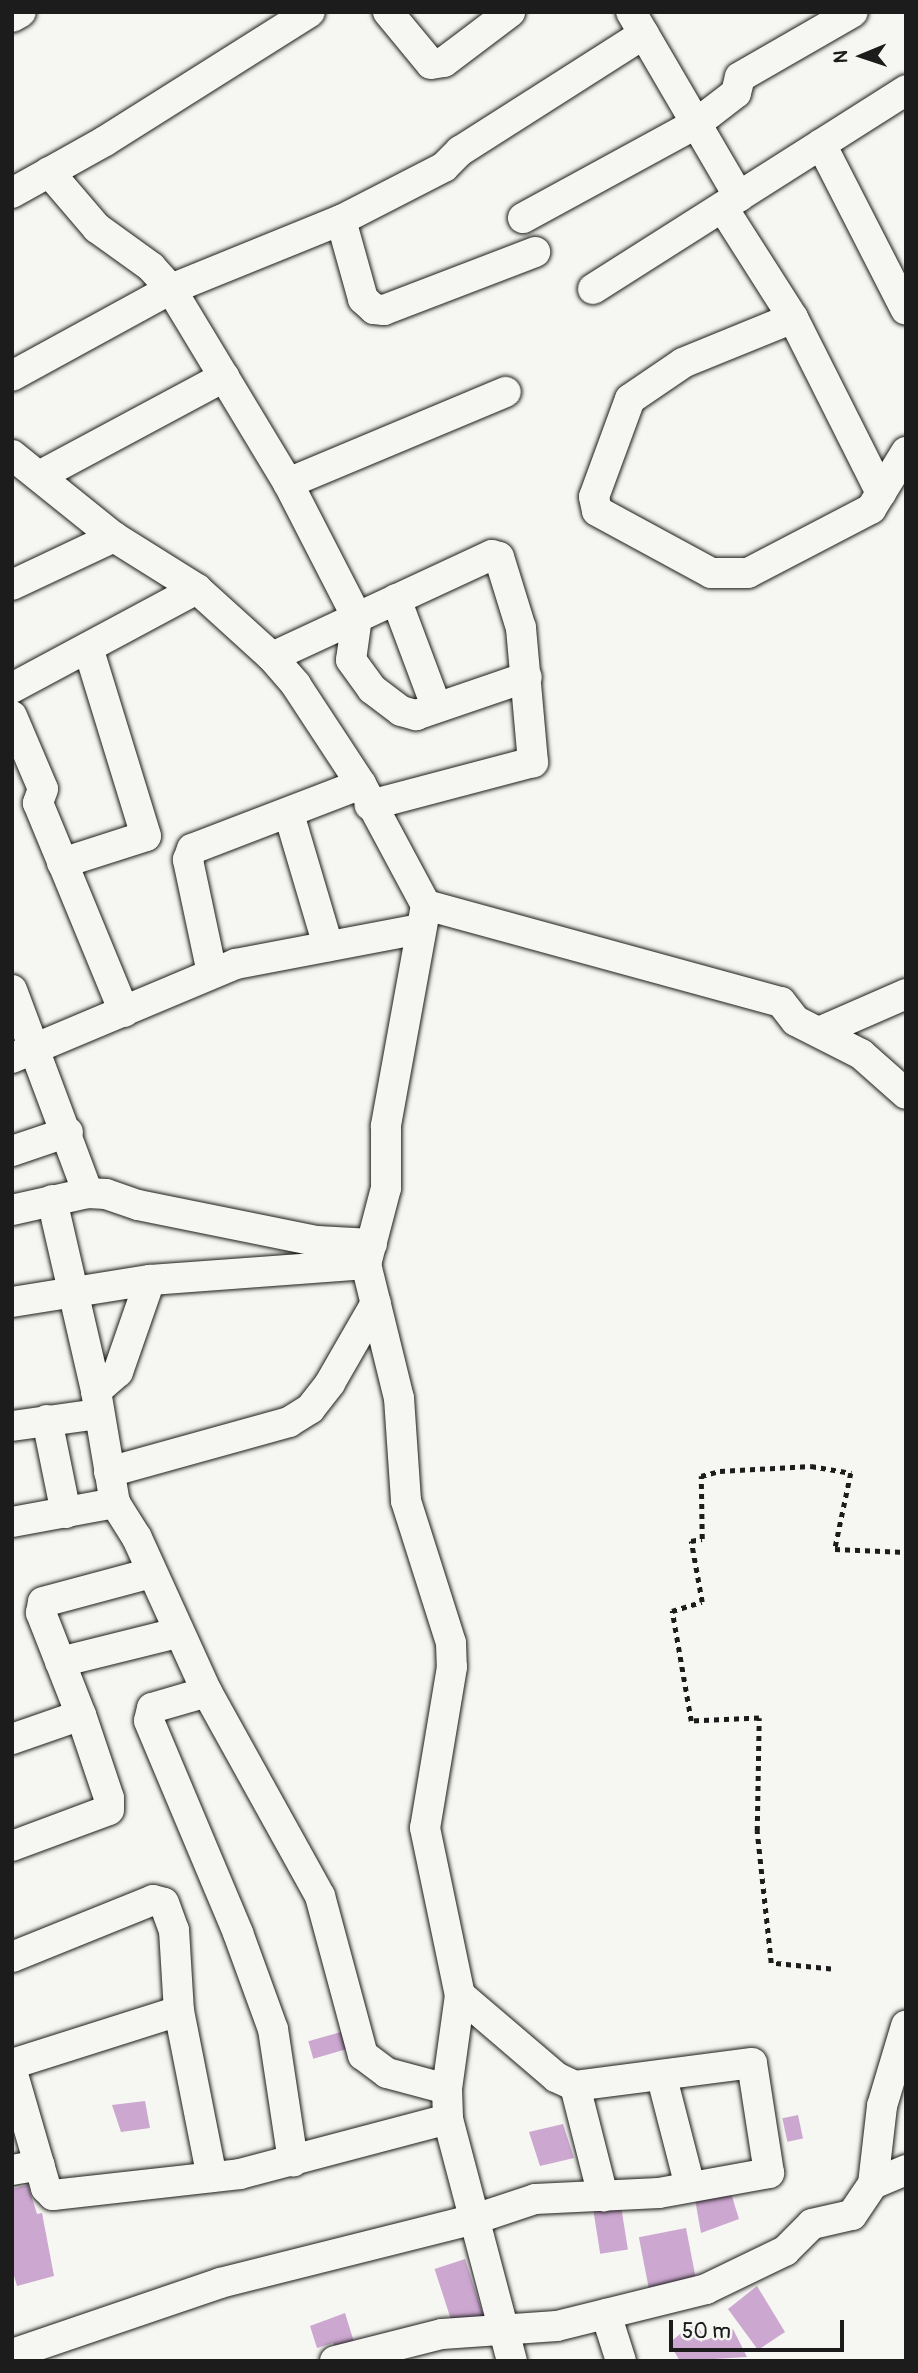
<!DOCTYPE html>
<style>
body{margin:0}
#map{position:relative;width:918px;height:2373px;overflow:hidden;background:#f6f6f2;font-family:Pangolin,sans-serif}
div>[style]{position:absolute}
.building>*{inset:0;background:#cca7d0;transform-origin:0 0}
.path>*{height:4.5px;margin-top:-2.25px;transform-origin:0;background:repeating-linear-gradient(90deg,#1c1c1c 0 5px,transparent 0 10px)}
.roads{filter:drop-shadow(0 0 2px #1c1c1c) drop-shadow(0 0 2px #1c1c1c)}
.minor>*{height:30px;margin:-15px;padding:0 15px;transform-origin:15px;border-radius:15px;background:#f6f6f2}
span{translate:-50% -50%;white-space:nowrap;text-align:center;line-height:1.15;-webkit-text-stroke:5px #f6f6f2;paint-order:stroke}
.frame{position:absolute;inset:0;border:14px solid #1c1c1c;pointer-events:none}
.north{position:absolute;left:827px;top:21px;width:70px;height:70px;-webkit-text-stroke:5px #f6f6f2;paint-order:stroke;rotate:268deg;font-size:19px;font-weight:700;line-height:28px;text-align:center;color:#1c1c1c}
.north::after{content:'';display:block;margin:auto;width:24px;height:32px;background:#1c1c1c;clip-path:polygon(50% 0,100% 100%,50% 72%,0 100%)}
.scale{position:absolute;left:669px;top:2320px;width:175px;height:32px;box-sizing:border-box;border:4px solid #1c1c1c;border-top:0;padding-left:9px;font-size:21px;line-height:24px;white-space:nowrap;color:#1c1c1c;-webkit-text-stroke:5px #f6f6f2;paint-order:stroke}
</style>
<div id="map">
<div class="building">
<div style="left:341px;top:2032px;width:18px;height:34px;rotate:74deg"></div>
<div style="clip-path:polygon(145px 2101px,150px 2128px,121px 2132px,112px 2105px)"></div>
<div style="left:798px;top:2115px;width:24px;height:16px;rotate:78deg"></div>
<div style="clip-path:polygon(563px 2124px,574px 2158px,540px 2166px,529px 2132px)"></div>
<div style="clip-path:polygon(28px 2185px,37px 2214px,42px 2213px,54px 2276px,17px 2286px,12px 2269px,12px 2189px)"></div>
<div style="clip-path:polygon(730px 2190px,739px 2219px,701px 2233px,695px 2199px)"></div>
<div style="left:621px;top:2206px;width:44px;height:28px;rotate:81deg"></div>
<div style="left:686px;top:2228px;width:62px;height:48px;rotate:79deg"></div>
<div style="left:465px;top:2259px;width:70px;height:32px;rotate:72deg"></div>
<div style="clip-path:polygon(757px 2286px,785px 2332px,758px 2350px,728px 2309px)"></div>
<div style="clip-path:polygon(345px 2313px,358px 2355px,341px 2359px,333px 2343px,317px 2348px,310px 2326px)"></div>
<div style="clip-path:polygon(695px 2322px,706px 2340px,733px 2329px,747px 2357px,680px 2361px,669px 2343px)"></div>
</div>
<div class="path">
<div style="left:831px;top:1969px;width:60px;rotate:-174.3deg"></div>
<div style="left:771px;top:1963px;width:133px;rotate:-96.1deg"></div>
<div style="left:757px;top:1831px;width:113px;rotate:-89deg"></div>
<div style="left:759px;top:1718px;width:68px;rotate:177.5deg"></div>
<div style="left:691px;top:1721px;width:112px;rotate:-99.8deg"></div>
<div style="left:672px;top:1611px;width:31px;rotate:-17deg"></div>
<div style="left:702px;top:1602px;width:62px;rotate:-100.2deg"></div>
<div style="left:691px;top:1541px;width:11px;rotate:-10deg"></div>
<div style="left:702px;top:1539px;width:63px;rotate:-90.9deg"></div>
<div style="left:701px;top:1476px;width:20px;rotate:-15deg"></div>
<div style="left:720px;top:1471px;width:91px;rotate:-3.1deg"></div>
<div style="left:811px;top:1466px;width:41px;rotate:9.9deg"></div>
<div style="left:851px;top:1473px;width:78px;rotate:101.9deg"></div>
<div style="left:835px;top:1549px;width:71px;rotate:2.4deg"></div>
</div>
<div class="roads">
<div class="minor">
<div style="left:388px;top:12px;width:67px;rotate:50.4deg"></div>
<div style="left:431px;top:64px;width:13px;rotate:-9deg"></div>
<div style="left:444px;top:62px;width:83px;rotate:-37.1deg"></div>
<div style="left:631px;top:12px;width:214px;rotate:59.7deg"></div>
<div style="left:12px;top:17px;width:10px;rotate:-29deg"></div>
<div style="left:821px;top:144px;width:186px;rotate:62.9deg"></div>
<div style="left:49px;top:172px;width:74px;rotate:49.4deg"></div>
<div style="left:97px;top:228px;width:67px;rotate:35.8deg"></div>
<div style="left:151px;top:267px;width:30px;rotate:48deg"></div>
<div style="left:171px;top:289px;width:227px;rotate:58.9deg"></div>
<div style="left:288px;top:483px;width:151px;rotate:62.8deg"></div>
<div style="left:357px;top:617px;width:43px;rotate:97.9deg"></div>
<div style="left:351px;top:660px;width:36px;rotate:54deg"></div>
<div style="left:372px;top:689px;width:36px;rotate:37deg"></div>
<div style="left:401px;top:711px;width:16px;rotate:15deg"></div>
<div style="left:416px;top:715px;width:117px;rotate:-18.9deg"></div>
<div style="left:12px;top:193px;width:107px;rotate:-29.2deg"></div>
<div style="left:105px;top:141px;width:242px;rotate:-32.2deg"></div>
<div style="left:723px;top:208px;width:130px;rotate:57.5deg"></div>
<div style="left:793px;top:318px;width:196px;rotate:63.3deg"></div>
<div style="left:523px;top:218px;width:198px;rotate:-28.6deg"></div>
<div style="left:697px;top:123px;width:49px;rotate:-37.6deg"></div>
<div style="left:736px;top:93px;width:16px;rotate:-76deg"></div>
<div style="left:740px;top:77px;width:130px;rotate:-29.9deg"></div>
<div style="left:341px;top:220px;width:82px;rotate:74.4deg"></div>
<div style="left:363px;top:299px;width:15px;rotate:42deg"></div>
<div style="left:374px;top:309px;width:10px;rotate:6deg"></div>
<div style="left:384px;top:310px;width:162px;rotate:-21deg"></div>
<div style="left:593px;top:289px;width:371px;rotate:-32.4deg"></div>
<div style="left:793px;top:318px;width:119px;rotate:157.8deg"></div>
<div style="left:683px;top:363px;width:64px;rotate:145.8deg"></div>
<div style="left:630px;top:399px;width:104px;rotate:110.2deg"></div>
<div style="left:594px;top:497px;width:14px;rotate:78deg"></div>
<div style="left:597px;top:511px;width:130px;rotate:28.5deg"></div>
<div style="left:711px;top:573px;width:37px"></div>
<div style="left:748px;top:573px;width:139px;rotate:-27.5deg"></div>
<div style="left:871px;top:509px;width:67px;rotate:-58.4deg"></div>
<div style="left:12px;top:376px;width:181px;rotate:-28.7deg"></div>
<div style="left:171px;top:289px;width:183px;rotate:-22.1deg"></div>
<div style="left:341px;top:220px;width:116px;rotate:-27.2deg"></div>
<div style="left:444px;top:167px;width:23px;rotate:-45deg"></div>
<div style="left:460px;top:151px;width:218px;rotate:-32.5deg"></div>
<div style="left:12px;top:455px;width:131px;rotate:38.8deg"></div>
<div style="left:114px;top:537px;width:98px;rotate:32.1deg"></div>
<div style="left:197px;top:589px;width:101px;rotate:42.2deg"></div>
<div style="left:272px;top:657px;width:37px;rotate:49deg"></div>
<div style="left:296px;top:685px;width:118px;rotate:56.7deg"></div>
<div style="left:361px;top:784px;width:137px;rotate:61.8deg"></div>
<div style="left:426px;top:905px;width:368px;rotate:15.3deg"></div>
<div style="left:781px;top:1002px;width:24px;rotate:52deg"></div>
<div style="left:796px;top:1021px;width:73px;rotate:26.9deg"></div>
<div style="left:861px;top:1054px;width:60px;rotate:41.6deg"></div>
<div style="left:41px;top:475px;width:208px;rotate:-28.2deg"></div>
<div style="left:288px;top:483px;width:236px;rotate:-22.7deg"></div>
<div style="left:12px;top:585px;width:113px;rotate:-25.2deg"></div>
<div style="left:396px;top:599px;width:114px;rotate:69.5deg"></div>
<div style="left:272px;top:657px;width:242px;rotate:-24.9deg"></div>
<div style="left:492px;top:555px;width:7px;rotate:16deg"></div>
<div style="left:499px;top:557px;width:74px;rotate:72.8deg"></div>
<div style="left:521px;top:628px;width:135px;rotate:84.9deg"></div>
<div style="left:533px;top:762px;width:169px;rotate:165.2deg"></div>
<div style="left:12px;top:688px;width:210px;rotate:-28.2deg"></div>
<div style="left:12px;top:716px;width:79px;rotate:67deg"></div>
<div style="left:43px;top:789px;width:15px;rotate:110deg"></div>
<div style="left:38px;top:803px;width:226px;rotate:67.6deg"></div>
<div style="left:289px;top:814px;width:138px;rotate:73.5deg"></div>
<div style="left:62px;top:863px;width:88px;rotate:-17.8deg"></div>
<div style="left:146px;top:836px;width:197px;rotate:-107.1deg"></div>
<div style="left:426px;top:905px;width:225px;rotate:100.3deg"></div>
<div style="left:386px;top:1126px;width:62px;rotate:90deg"></div>
<div style="left:386px;top:1188px;width:79px;rotate:104.7deg"></div>
<div style="left:366px;top:1264px;width:138px;rotate:76.2deg"></div>
<div style="left:399px;top:1398px;width:103px;rotate:86.1deg"></div>
<div style="left:406px;top:1501px;width:149px;rotate:72.4deg"></div>
<div style="left:451px;top:1643px;width:24px;rotate:88deg"></div>
<div style="left:452px;top:1667px;width:163px;rotate:99.5deg"></div>
<div style="left:425px;top:1828px;width:171px;rotate:78.2deg"></div>
<div style="left:460px;top:1995px;width:95px;rotate:97.9deg"></div>
<div style="left:447px;top:2089px;width:30px;rotate:88deg"></div>
<div style="left:448px;top:2119px;width:250px;rotate:75.2deg"></div>
<div style="left:212px;top:973px;width:116px;rotate:-102deg"></div>
<div style="left:188px;top:860px;width:12px;rotate:-70deg"></div>
<div style="left:192px;top:849px;width:181px;rotate:-21deg"></div>
<div style="left:12px;top:990px;width:217px;rotate:69.5deg"></div>
<div style="left:819px;top:1032px;width:95px;rotate:-23.6deg"></div>
<div style="left:12px;top:1058px;width:243px;rotate:-22.8deg"></div>
<div style="left:236px;top:964px;width:187px;rotate:-10.8deg"></div>
<div style="left:12px;top:1151px;width:59px;rotate:-18.7deg"></div>
<div style="left:52px;top:1200px;width:196px;rotate:77deg"></div>
<div style="left:96px;top:1391px;width:114px;rotate:80.4deg"></div>
<div style="left:115px;top:1503px;width:41px;rotate:57.8deg"></div>
<div style="left:137px;top:1538px;width:169px;rotate:65.6deg"></div>
<div style="left:207px;top:1692px;width:233px;rotate:61deg"></div>
<div style="left:320px;top:1896px;width:165px;rotate:74.9deg"></div>
<div style="left:363px;top:2055px;width:30px;rotate:37deg"></div>
<div style="left:387px;top:2073px;width:62px;rotate:14.9deg"></div>
<div style="left:12px;top:1210px;width:78px;rotate:-12.6deg"></div>
<div style="left:88px;top:1193px;width:18px;rotate:3deg"></div>
<div style="left:106px;top:1194px;width:34px;rotate:19deg"></div>
<div style="left:138px;top:1205px;width:183px;rotate:11.4deg"></div>
<div style="left:317px;top:1241px;width:55px;rotate:3.1deg"></div>
<div style="left:12px;top:1302px;width:140px;rotate:-9.1deg"></div>
<div style="left:150px;top:1280px;width:217px;rotate:-4.2deg"></div>
<div style="left:96px;top:1391px;width:29px;rotate:-41deg"></div>
<div style="left:118px;top:1372px;width:97px;rotate:-70.8deg"></div>
<div style="left:47px;top:1420px;width:95px;rotate:78.5deg"></div>
<div style="left:12px;top:1426px;width:88px;rotate:-7.9deg"></div>
<div style="left:109px;top:1472px;width:187px;rotate:-15.5deg"></div>
<div style="left:289px;top:1422px;width:25px;rotate:-32deg"></div>
<div style="left:310px;top:1409px;width:33px;rotate:-52deg"></div>
<div style="left:330px;top:1383px;width:92px;rotate:-60.1deg"></div>
<div style="left:12px;top:1522px;width:105px;rotate:-10.5deg"></div>
<div style="left:60px;top:1662px;width:121px;rotate:-13.9deg"></div>
<div style="left:207px;top:1692px;width:57px;rotate:163.8deg"></div>
<div style="left:152px;top:1708px;width:13px;rotate:103deg"></div>
<div style="left:149px;top:1721px;width:230px;rotate:67.2deg"></div>
<div style="left:238px;top:1933px;width:102px;rotate:70deg"></div>
<div style="left:273px;top:2029px;width:134px;rotate:81.4deg"></div>
<div style="left:12px;top:1739px;width:73px;rotate:-19.2deg"></div>
<div style="left:12px;top:1846px;width:103px;rotate:-20.4deg"></div>
<div style="left:109px;top:1810px;width:12px;rotate:-90deg"></div>
<div style="left:109px;top:1798px;width:88px;rotate:-108.6deg"></div>
<div style="left:81px;top:1715px;width:110px;rotate:-111.4deg"></div>
<div style="left:41px;top:1613px;width:11px;rotate:-80deg"></div>
<div style="left:43px;top:1602px;width:112px;rotate:-15deg"></div>
<div style="left:12px;top:1957px;width:152px;rotate:-22deg"></div>
<div style="left:153px;top:1900px;width:11px;rotate:15deg"></div>
<div style="left:164px;top:1903px;width:29px;rotate:70deg"></div>
<div style="left:174px;top:1930px;width:81px;rotate:86.5deg"></div>
<div style="left:179px;top:2011px;width:169px;rotate:78.8deg"></div>
<div style="left:12px;top:2064px;width:175px;rotate:-17.6deg"></div>
<div style="left:12px;top:2071px;width:122px;rotate:73.8deg"></div>
<div style="left:46px;top:2188px;width:10px;rotate:45deg"></div>
<div style="left:53px;top:2195px;width:188px;rotate:-6.4deg"></div>
<div style="left:240px;top:2174px;width:215px;rotate:-14.8deg"></div>
<div style="left:662px;top:2078px;width:112px;rotate:75.5deg"></div>
<div style="left:575px;top:2086px;width:114px;rotate:75.7deg"></div>
<div style="left:12px;top:2170px;width:28px;rotate:-10deg"></div>
<div style="left:873px;top:2184px;width:79px;rotate:-83.4deg"></div>
<div style="left:882px;top:2106px;width:84px;rotate:-73.3deg"></div>
<div style="left:606px;top:2314px;width:49px;rotate:72.3deg"></div>
<div style="left:12px;top:2354px;width:220px;rotate:-18.8deg"></div>
<div style="left:220px;top:2283px;width:263px;rotate:-14.1deg"></div>
<div style="left:475px;top:2219px;width:63px;rotate:-18.4deg"></div>
<div style="left:535px;top:2199px;width:124px;rotate:-2.8deg"></div>
<div style="left:659px;top:2193px;width:112px;rotate:-10.3deg"></div>
<div style="left:769px;top:2173px;width:111px;rotate:-98.8deg"></div>
<div style="left:752px;top:2063px;width:178px;rotate:172.6deg"></div>
<div style="left:575px;top:2086px;width:21px;rotate:-155deg"></div>
<div style="left:556px;top:2077px;width:126px;rotate:-139.5deg"></div>
<div style="left:335px;top:2361px;width:110px;rotate:-14.2deg"></div>
<div style="left:442px;top:2334px;width:115px;rotate:-4deg"></div>
<div style="left:557px;top:2326px;width:154px;rotate:-13.9deg"></div>
<div style="left:706px;top:2289px;width:88px;rotate:-25.7deg"></div>
<div style="left:785px;top:2251px;width:38px;rotate:-45deg"></div>
<div style="left:812px;top:2224px;width:41px;rotate:-12.7deg"></div>
<div style="left:852px;top:2215px;width:37px;rotate:-56deg"></div>
<div style="left:873px;top:2184px;width:36px;rotate:-23deg"></div>
</div>
</div>
<div class="frame"></div>
<div class="north">N</div>
<div class="scale">50 m</div>
</div>
